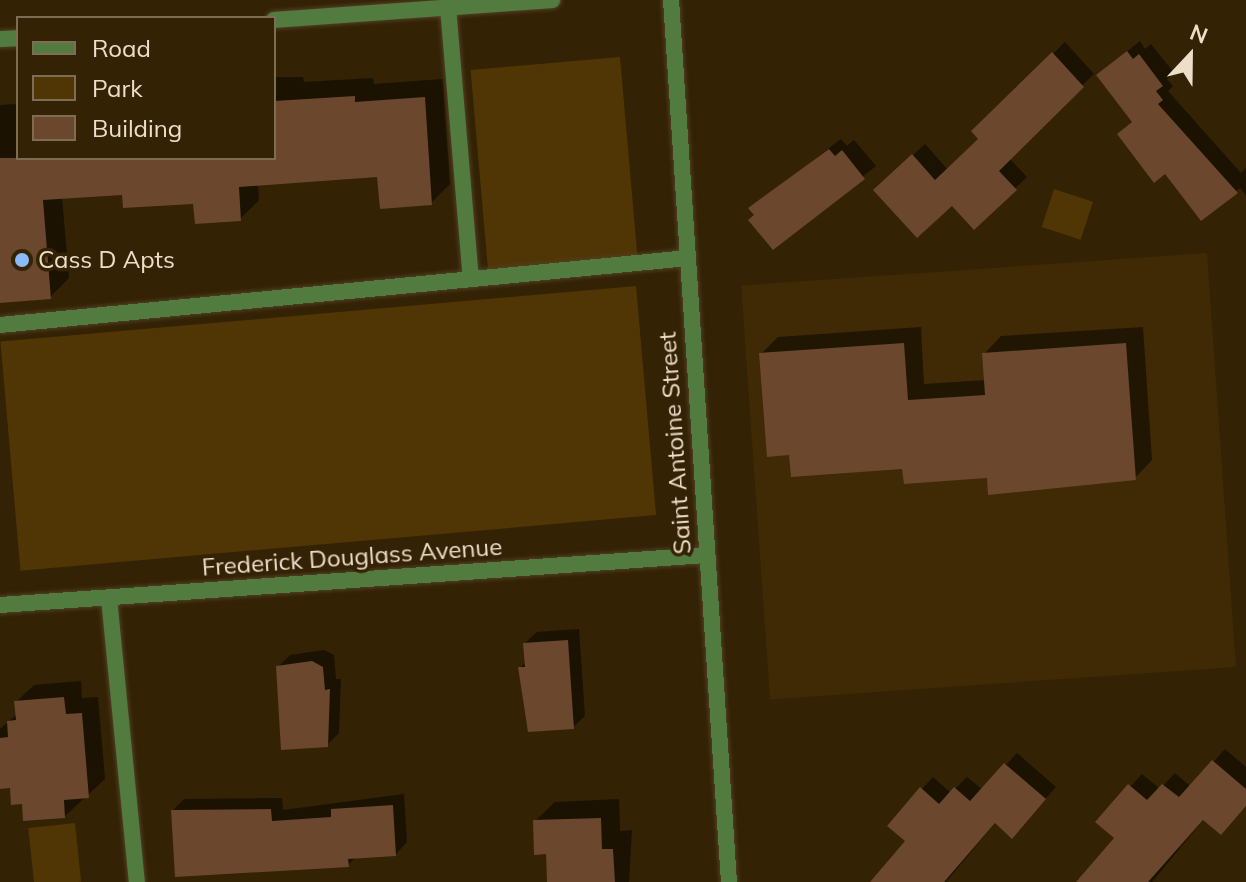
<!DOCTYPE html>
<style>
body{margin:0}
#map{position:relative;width:1246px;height:882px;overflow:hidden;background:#332204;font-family:Mulish,sans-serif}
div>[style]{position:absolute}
.built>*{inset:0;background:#3f2a05;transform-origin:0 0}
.green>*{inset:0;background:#503605;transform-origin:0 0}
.shadow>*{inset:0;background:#0007}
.building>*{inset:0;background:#6a472d}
.roads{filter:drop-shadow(0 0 2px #514024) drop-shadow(0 0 2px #514024)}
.service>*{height:16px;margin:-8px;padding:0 8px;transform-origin:8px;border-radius:8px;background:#527b3f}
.minor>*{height:16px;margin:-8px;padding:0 8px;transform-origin:8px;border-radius:8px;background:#527b3f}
.dots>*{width:22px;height:22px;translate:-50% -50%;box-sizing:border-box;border:4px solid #332204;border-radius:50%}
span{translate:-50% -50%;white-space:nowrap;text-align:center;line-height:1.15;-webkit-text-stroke:7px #332204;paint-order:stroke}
.poi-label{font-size:24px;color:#eddeca}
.left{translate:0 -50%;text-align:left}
.street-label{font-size:24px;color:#eddeca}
.legend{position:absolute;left:16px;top:16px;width:260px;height:144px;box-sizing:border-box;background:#332204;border:2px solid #7d6d53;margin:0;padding:10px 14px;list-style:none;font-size:24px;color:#eddeca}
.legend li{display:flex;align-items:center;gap:16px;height:40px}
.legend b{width:40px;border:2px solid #7d6d53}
.north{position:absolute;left:1150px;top:16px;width:80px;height:80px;-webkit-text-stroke:6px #332204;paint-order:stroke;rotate:22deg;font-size:22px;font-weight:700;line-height:32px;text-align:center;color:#eddeca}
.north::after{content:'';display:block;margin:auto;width:28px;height:36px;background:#eddeca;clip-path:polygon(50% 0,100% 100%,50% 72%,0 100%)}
</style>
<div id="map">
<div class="built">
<div style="left:1207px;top:253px;width:415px;height:467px;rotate:86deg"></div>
</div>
<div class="green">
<div style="left:620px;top:57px;width:202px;height:150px;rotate:85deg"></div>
<div style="left:1054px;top:189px;width:41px;height:40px;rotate:18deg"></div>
<div style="left:636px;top:286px;width:230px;height:638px;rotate:85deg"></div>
<div style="left:75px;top:823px;width:59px;height:47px;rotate:84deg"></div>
</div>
<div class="shadow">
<div style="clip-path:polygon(1140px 41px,1145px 49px,1151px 44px,1174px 73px,1167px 79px,1173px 86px,1168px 91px,1241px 173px,1246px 168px,1246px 195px,1240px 188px,1236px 191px,1165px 172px,1119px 134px,1133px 121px,1098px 75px)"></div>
<div style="clip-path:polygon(1065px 42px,1094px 74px,1009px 158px,1027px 177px,974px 227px,952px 203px,887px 179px,925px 144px,948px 170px,980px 139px,974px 131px)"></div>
<div style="clip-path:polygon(274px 77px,303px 77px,304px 82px,373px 78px,374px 84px,443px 79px,450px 184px,431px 203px,379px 175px,258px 184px,259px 200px,240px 219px,195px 201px,124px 193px,62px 197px,69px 278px,50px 297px,0 301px,0 105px,18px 104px,18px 158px,274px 158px)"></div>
<div style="clip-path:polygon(841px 139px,847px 146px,854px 140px,876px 166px,773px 247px,751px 208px)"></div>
<div style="clip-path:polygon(921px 327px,924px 384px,986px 380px,984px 354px,1001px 336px,1143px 327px,1152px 460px,1135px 478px,990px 493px,989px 476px,791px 453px,761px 354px,778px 337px)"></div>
<div style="clip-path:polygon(579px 629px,585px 716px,573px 727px,520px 668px,527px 661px,525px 643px,537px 632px)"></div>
<div style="clip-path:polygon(324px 650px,334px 655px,336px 679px,341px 679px,339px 733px,327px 745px,278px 667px,290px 655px)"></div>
<div style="clip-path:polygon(81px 681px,82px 698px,98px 697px,105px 779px,64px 817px,24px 802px,12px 786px,0 787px,0 729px,17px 714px,16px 702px,34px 685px)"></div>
<div style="clip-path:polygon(1225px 749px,1246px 767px,1246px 805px,1204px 819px,1152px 882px,1090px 882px,1117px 838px,1098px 822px,1142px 774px,1160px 789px,1175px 773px,1191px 787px)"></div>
<div style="clip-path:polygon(1017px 753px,1056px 787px,1023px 824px,996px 822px,946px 882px,877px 882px,908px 841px,922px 789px,933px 777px,951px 793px,967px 777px,983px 790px)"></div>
<div style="clip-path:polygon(404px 794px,407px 842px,396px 854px,357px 856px,348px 865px,173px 810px,184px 799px,282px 798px,283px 810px)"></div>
<div style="clip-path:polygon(619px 799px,620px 831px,632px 830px,629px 882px,549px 882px,548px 852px,535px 821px,555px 802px)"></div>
</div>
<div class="building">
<div style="clip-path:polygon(1127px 51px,1133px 59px,1139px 54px,1163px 86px,1156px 91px,1163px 100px,1158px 104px,1238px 193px,1201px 221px,1165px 174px,1154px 183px,1117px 134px,1132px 122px,1096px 75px)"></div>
<div style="clip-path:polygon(1052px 52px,1084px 87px,999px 171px,1017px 190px,974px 230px,952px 206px,917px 238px,873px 190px,912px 154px,935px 180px,978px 139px,971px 131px)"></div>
<div style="clip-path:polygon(355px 96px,355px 102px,425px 97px,432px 205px,380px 209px,377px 177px,239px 187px,241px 221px,195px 224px,193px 204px,123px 208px,122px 195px,43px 200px,51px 299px,0 303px,0 158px,274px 158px,274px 101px)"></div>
<div style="clip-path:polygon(829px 149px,835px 156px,842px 150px,865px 179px,773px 250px,748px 220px,754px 215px,748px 208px)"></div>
<div style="clip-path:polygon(904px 343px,908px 400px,985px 395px,982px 353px,1126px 343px,1136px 480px,988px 495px,987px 478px,904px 484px,902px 469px,791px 477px,789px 455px,767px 457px,759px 353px)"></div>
<div style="clip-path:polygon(568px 640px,574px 729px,528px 732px,518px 667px,525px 667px,523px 643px)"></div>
<div style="clip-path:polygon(312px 661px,323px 667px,325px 690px,330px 689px,328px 747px,281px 750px,276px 666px)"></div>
<div style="clip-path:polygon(64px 697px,66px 714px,82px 713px,89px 798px,64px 800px,65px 818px,23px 821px,22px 804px,11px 805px,10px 788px,0 789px,0 738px,8px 737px,7px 721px,16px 720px,14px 701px)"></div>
<div style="clip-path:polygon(1212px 760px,1246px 789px,1246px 806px,1221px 835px,1203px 820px,1148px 882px,1076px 882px,1114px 838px,1095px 822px,1128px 784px,1147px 800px,1162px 784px,1179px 797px)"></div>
<div style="clip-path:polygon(1004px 763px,1046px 799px,1012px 839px,995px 823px,944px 882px,870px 882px,905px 841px,887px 826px,920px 787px,939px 804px,954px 787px,970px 801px)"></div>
<div style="clip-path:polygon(393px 805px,396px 856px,348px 859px,349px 867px,175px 877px,171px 810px,271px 809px,272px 821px,331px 817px,331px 809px)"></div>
<div style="clip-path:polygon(601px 818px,602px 849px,613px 849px,615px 882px,547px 882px,546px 854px,534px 855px,533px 820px)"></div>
</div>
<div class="roads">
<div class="service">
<div style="left:448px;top:7px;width:273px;rotate:85.2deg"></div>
<div style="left:0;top:325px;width:691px;rotate:-5.56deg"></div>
</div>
<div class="minor">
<div style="left:671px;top:0;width:884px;rotate:86.24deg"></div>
<div style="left:274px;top:20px;width:279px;rotate:-4.1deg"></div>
<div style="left:0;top:39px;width:18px;rotate:-3deg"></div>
<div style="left:109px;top:598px;width:285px;rotate:84.4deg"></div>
<div style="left:0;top:605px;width:709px;rotate:-4.05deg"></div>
</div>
</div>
<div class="dots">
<div style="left:22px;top:260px;background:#8abafc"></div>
</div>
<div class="poi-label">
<span class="left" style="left:38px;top:260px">Cass D Apts</span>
</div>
<div class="street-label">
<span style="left:675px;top:443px;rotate:-94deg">Saint Antoine Street</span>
<span style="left:352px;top:557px;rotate:-4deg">Frederick Douglass Avenue</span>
</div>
<ul class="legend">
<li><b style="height:10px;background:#527b3f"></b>Road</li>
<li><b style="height:22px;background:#503605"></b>Park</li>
<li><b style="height:22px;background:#6a472d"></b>Building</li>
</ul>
<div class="north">N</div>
</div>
